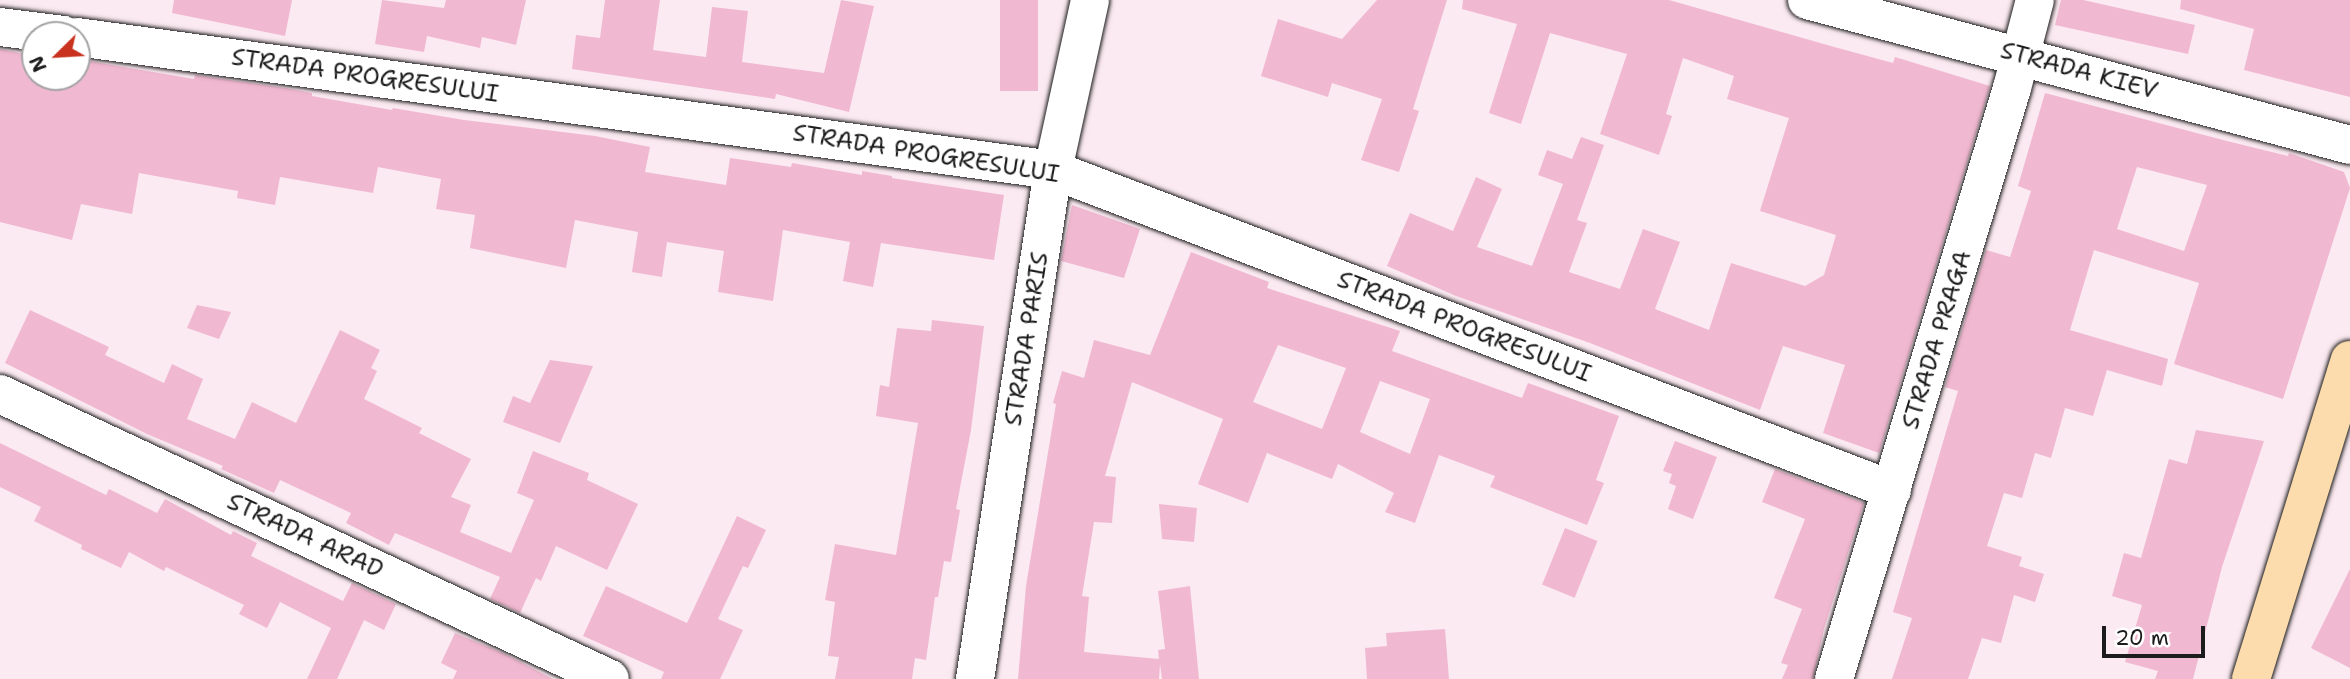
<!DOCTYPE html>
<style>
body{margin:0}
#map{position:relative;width:2350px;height:679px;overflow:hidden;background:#fbeaf1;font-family:"Shantell Sans",sans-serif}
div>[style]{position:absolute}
.building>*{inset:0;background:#f1b9d1;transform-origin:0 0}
.roads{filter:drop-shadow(0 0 2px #1c1c1c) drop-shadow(0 0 2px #1c1c1c)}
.minor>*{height:38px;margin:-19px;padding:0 19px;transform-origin:19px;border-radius:19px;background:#fff}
.major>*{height:38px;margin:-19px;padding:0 19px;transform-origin:19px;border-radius:19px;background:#fcdcac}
span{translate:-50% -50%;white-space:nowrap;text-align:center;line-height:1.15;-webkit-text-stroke:5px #fff;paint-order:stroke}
.street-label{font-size:24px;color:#1c1c1c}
.north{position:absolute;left:21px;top:21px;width:70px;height:70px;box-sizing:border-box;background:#fff;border:2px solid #a4a4a4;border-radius:50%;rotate:246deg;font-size:19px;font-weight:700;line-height:28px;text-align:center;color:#1c1c1c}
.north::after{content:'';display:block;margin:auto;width:24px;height:32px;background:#c8321e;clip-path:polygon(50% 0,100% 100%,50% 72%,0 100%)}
.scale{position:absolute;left:2102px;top:626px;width:103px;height:32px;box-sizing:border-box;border:4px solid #1c1c1c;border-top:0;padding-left:9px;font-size:21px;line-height:24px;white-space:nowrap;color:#1c1c1c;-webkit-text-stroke:5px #fff;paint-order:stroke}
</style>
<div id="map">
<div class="building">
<div style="clip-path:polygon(174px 0,292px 0,285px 36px,172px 13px)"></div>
<div style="clip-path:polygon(382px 0,444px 8px,446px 0,526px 0,516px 45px,482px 37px,480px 48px,427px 36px,424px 52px,375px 44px)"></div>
<div style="clip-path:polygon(605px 0,660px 0,653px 50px,706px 57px,712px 7px,748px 11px,742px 62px,824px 73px,841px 0,874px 6px,849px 112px,776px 94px,775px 99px,572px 69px,576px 35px,600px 38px)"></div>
<div style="left:1000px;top:0;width:38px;height:91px"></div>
<div style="clip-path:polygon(1377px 0,1447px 0,1413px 109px,1419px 111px,1399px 172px,1361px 160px,1382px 99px,1332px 83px,1328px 97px,1261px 76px,1278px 19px,1342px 39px)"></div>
<div style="clip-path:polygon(1463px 0,1669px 0,1838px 48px,1893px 63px,1895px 57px,1990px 86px,1879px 453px,1823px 433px,1845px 365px,1783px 346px,1760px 410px,1590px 343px,1456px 296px,1387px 266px,1410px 213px,1453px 231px,1476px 177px,1502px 189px,1477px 247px,1532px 266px,1563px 184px,1538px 175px,1547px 150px,1572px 159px,1581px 137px,1604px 145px,1577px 220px,1587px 223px,1569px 272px,1620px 289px,1643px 229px,1680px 242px,1655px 309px,1709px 330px,1731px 263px,1805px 286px,1824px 275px,1836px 235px,1760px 211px,1789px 118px,1727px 99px,1734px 76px,1683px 58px,1666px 114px,1672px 116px,1659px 155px,1600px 134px,1627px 54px,1550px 33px,1521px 124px,1489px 113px,1517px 24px,1462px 9px)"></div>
<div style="clip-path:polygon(2061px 0,2083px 0,2195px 25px,2188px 54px,2055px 25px)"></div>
<div style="clip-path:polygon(2181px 0,2350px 0,2350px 97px,2244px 70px,2254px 29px,2180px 9px)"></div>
<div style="clip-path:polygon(0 49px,35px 56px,35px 77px,77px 77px,77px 59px,194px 79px,195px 75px,286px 88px,312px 93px,312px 96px,392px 110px,393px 108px,464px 120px,595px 136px,650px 147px,645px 172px,726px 185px,730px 158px,791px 167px,792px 163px,862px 175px,862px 171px,892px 176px,892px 178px,1004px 195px,994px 260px,881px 243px,873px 287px,843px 281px,850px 242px,783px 230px,773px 301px,718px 292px,724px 251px,667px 242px,662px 277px,632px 272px,638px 232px,575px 220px,566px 268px,470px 248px,475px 215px,436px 209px,441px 179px,378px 167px,373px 193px,280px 177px,275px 205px,237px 198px,238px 191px,139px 173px,132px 214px,81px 204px,72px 240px,0 222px)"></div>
<div style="clip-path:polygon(evenodd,2045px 93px,2227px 141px,2288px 156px,2289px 153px,2344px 172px,2350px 188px,2283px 399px,2174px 364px,2199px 283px,2094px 250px,2070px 330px,2168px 359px,2162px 386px,2107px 370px,2093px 416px,2065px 408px,2051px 458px,2035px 453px,2022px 498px,2004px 493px,1987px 546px,2022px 557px,2019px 566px,2044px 574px,2035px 602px,2014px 595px,2001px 643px,1982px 638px,1968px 679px,1892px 679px,1912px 618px,1893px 612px,1958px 391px,1945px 387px,1986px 250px,2010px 257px,2031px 191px,2018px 186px,2045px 93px,2137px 167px,2207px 185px,2184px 251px,2117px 229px,2137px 167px)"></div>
<div style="clip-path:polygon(1072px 205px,1140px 229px,1124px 278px,1061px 261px)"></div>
<div style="clip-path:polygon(evenodd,1191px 252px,1269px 282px,1267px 288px,1400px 331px,1392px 351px,1522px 398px,1528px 383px,1619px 416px,1596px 480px,1604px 483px,1587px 525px,1490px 487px,1495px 476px,1439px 455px,1415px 523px,1385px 512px,1394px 493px,1338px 464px,1332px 479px,1267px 453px,1248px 503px,1198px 484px,1223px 419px,1132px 382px,1105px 476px,1116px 477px,1112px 523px,1094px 522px,1082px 596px,1089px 597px,1084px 652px,1159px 659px,1158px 650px,1165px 649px,1158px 591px,1190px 586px,1199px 679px,1162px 679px,1160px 664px,1159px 679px,1018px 679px,1026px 586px,1056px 404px,1053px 403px,1062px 371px,1084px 378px,1094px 340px,1150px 355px,1191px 252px,1278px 345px,1346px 368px,1322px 429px,1253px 402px,1278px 345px,1191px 252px,1380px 381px,1430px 399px,1410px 454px,1360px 432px,1380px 381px)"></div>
<div style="clip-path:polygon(197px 305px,231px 312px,219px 339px,187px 328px)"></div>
<div style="clip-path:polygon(30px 310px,109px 347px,105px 355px,164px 383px,172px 364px,203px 379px,187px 419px,235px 439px,252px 402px,296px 423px,340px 330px,380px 350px,371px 368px,377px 371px,364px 399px,422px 428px,419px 433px,471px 459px,451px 497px,471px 505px,460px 532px,511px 553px,534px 500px,517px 493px,533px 451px,589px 473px,587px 480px,638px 504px,607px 570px,556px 546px,541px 581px,536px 578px,520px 613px,490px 599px,500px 577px,395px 533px,389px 545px,346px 523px,351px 513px,280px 480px,274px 493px,221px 469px,223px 466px,147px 434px,5px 363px)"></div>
<div style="clip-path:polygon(932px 320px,984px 326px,971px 430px,956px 509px,960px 510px,951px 562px,944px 561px,938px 597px,935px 597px,926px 660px,915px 658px,912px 679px,835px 679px,839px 657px,828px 656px,835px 602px,825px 600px,835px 544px,896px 555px,918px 423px,876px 416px,880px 385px,889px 387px,897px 328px,931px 331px)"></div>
<div style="clip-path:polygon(550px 360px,593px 366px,560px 443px,503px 422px,513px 396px,530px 403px)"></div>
<div style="clip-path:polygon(2196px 430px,2264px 441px,2222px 567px,2193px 679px,2155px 679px,2158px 671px,2125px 662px,2142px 605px,2112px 596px,2124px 553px,2141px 558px,2169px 459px,2187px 464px)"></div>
<div style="clip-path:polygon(1675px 441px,1717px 457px,1693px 519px,1668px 509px,1676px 486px,1669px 483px,1672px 474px,1663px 471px)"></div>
<div style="clip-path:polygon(0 443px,106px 495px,109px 489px,157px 513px,165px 499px,231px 535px,233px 531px,257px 543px,251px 556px,343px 601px,352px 583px,396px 604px,384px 630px,364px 620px,337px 679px,307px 679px,331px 628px,280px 602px,267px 628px,239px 614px,244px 605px,166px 567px,164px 571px,129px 552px,121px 568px,81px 549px,82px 545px,34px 521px,41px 507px,0 487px)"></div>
<div style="clip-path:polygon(1775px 469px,1864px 503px,1824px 629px,1813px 679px,1782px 679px,1788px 665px,1781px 663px,1802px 609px,1774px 598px,1805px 519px,1762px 502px)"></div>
<div style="clip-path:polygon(1159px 504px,1197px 508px,1194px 542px,1162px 539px)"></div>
<div style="clip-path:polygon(737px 516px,766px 530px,748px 568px,743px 566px,718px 619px,743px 630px,720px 679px,661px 679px,664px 672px,583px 636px,606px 586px,687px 623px)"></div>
<div style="left:1565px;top:528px;width:35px;height:61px;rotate:22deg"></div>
<div style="clip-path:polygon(2350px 569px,2350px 668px,2311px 648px)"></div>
<div style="clip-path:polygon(1445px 629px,1449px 679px,1367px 679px,1365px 648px,1387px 646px,1386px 633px)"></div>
<div style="clip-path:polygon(455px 633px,503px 653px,553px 679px,453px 679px,457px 671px,441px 663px)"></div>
</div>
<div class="roads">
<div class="minor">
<div style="left:1807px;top:0;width:562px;rotate:14.95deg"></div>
<div style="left:0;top:27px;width:64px;rotate:7.2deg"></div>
<div style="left:77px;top:37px;width:985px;rotate:7.76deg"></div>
<div style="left:1053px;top:170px;width:898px;rotate:20.88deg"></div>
<div style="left:0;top:394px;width:673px;rotate:25.04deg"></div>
<div style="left:975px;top:679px;width:515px;rotate:-81.29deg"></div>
<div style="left:1053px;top:170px;width:174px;rotate:-77.7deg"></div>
<div style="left:1834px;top:679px;width:617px;rotate:-73.24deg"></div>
<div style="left:2012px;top:88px;width:91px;rotate:-75.4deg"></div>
</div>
<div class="major">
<div style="left:2251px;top:679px;width:334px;rotate:-72.8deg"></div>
</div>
</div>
<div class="street-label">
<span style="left:2079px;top:71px;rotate:15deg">STRADA KIEV</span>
<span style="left:365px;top:76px;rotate:8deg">STRADA PROGRESULUI</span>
<span style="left:926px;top:154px;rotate:9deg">STRADA PROGRESULUI</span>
<span style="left:1464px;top:327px;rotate:21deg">STRADA PROGRESULUI</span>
<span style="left:1027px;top:339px;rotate:-81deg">STRADA PARIS</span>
<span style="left:1937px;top:340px;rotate:-73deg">STRADA PRAGA</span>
<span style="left:305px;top:536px;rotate:25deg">STRADA ARAD</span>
</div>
<div class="north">N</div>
<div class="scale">20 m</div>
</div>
